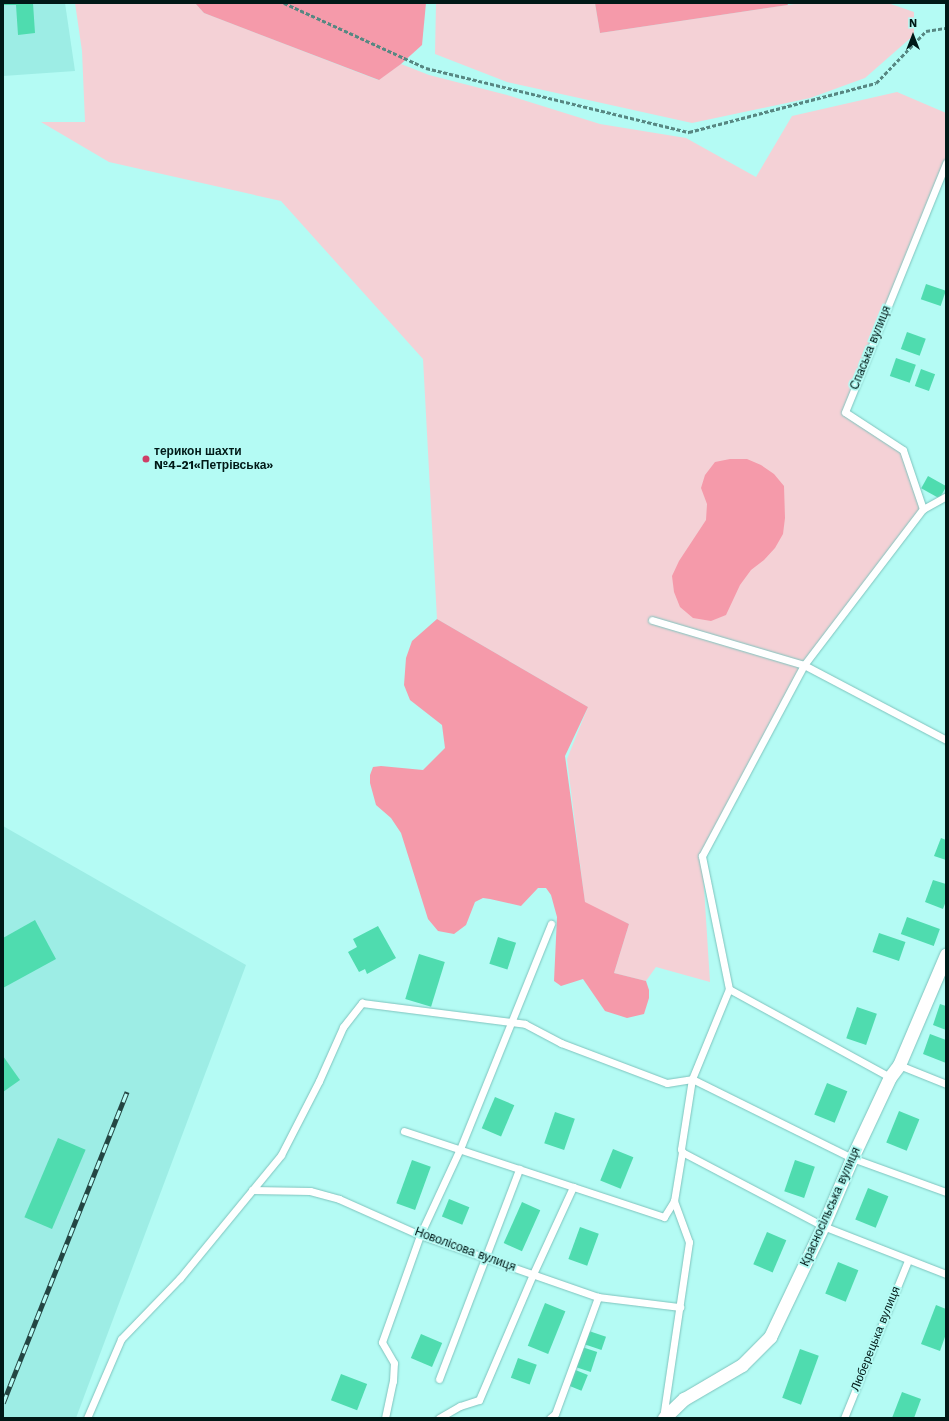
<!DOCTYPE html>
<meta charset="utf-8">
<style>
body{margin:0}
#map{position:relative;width:949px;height:1421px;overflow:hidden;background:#b4fbf4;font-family:"Work Sans",sans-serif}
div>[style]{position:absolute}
.built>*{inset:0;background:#9dede5}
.green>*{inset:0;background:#f4d1d6}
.forest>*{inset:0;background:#f59aaa}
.building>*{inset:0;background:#4fdcaf;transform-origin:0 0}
.path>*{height:2.5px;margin-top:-1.25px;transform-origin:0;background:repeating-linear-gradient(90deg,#578782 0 4px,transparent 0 6px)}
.roads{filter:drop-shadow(0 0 1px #7ec3bd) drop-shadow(0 0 1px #7ec3bd)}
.service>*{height:7px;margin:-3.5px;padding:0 3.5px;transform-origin:3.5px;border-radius:3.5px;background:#fff}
.minor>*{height:13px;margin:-6.5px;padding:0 6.5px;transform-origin:6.5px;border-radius:6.5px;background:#fff}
.rail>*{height:4.5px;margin-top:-2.25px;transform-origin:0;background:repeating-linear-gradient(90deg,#b4fbf4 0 9px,#244643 0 18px);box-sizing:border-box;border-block:1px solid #244643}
.dots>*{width:11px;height:11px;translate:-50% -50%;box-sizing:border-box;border:2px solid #b4fbf4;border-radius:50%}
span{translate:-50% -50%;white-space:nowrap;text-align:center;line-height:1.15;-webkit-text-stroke:4px #b4fbf4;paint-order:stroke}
.street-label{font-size:12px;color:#001917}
.poi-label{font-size:12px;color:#001917;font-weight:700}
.left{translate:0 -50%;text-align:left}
.frame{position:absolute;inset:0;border:4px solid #001917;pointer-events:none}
.north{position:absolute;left:893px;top:16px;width:40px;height:40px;-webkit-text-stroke:3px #b4fbf4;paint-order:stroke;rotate:0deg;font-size:11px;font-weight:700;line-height:16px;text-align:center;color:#001917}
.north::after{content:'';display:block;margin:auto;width:14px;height:18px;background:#001917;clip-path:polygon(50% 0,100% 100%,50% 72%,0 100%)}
</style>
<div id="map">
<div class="built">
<div style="clip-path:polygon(3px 3px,65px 3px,75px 71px,3px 76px)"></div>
<div style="clip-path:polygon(3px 826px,246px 965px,76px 1418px,3px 1418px)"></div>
</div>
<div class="green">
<div style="clip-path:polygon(75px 3px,195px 3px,204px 13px,378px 80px,401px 64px,429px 75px,507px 95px,600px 124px,686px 138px,756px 177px,792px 116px,897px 92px,946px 113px,946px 163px,845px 412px,903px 450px,923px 509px,804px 665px,702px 856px,710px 982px,656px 967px,646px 981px,614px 973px,629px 924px,585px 903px,567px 759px,588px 707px,437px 619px,423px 359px,281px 201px,109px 162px,41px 122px,85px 122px,82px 51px)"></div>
<div style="clip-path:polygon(436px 3px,595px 3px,600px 33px,801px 3px,888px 3px,914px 12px,914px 35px,865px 78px,810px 98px,692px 123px,507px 82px,435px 54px)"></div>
</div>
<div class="forest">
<div style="clip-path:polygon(195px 3px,426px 3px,422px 45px,401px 64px,379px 80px,204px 13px)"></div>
<div style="clip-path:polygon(595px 3px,787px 3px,788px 5px,600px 33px)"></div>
<div style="clip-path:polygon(730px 459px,747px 459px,761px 465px,774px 474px,784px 486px,785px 518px,783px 534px,775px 548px,764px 560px,751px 570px,740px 585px,726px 615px,711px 621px,693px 618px,680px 607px,674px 592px,672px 576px,679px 561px,706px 520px,707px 504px,701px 488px,705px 475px,715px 462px)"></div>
<div style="clip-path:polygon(437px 619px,588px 707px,565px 756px,585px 902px,629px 924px,614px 973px,646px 981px,649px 990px,649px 998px,644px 1014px,627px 1018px,605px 1011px,583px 979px,561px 986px,554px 981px,557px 917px,551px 895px,546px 888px,538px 888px,521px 906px,490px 899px,483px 898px,475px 902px,466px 925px,454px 934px,438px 931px,428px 919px,401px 833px,391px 818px,376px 805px,370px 783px,370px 775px,373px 767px,381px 766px,423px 770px,445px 748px,442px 725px,410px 700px,404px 685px,406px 658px,412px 641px)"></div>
</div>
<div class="building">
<div style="clip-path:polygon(3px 3px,33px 3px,35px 33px,18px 35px,16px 5px,3px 5px)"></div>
<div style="left:926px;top:284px;width:21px;height:16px;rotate:19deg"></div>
<div style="left:907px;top:332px;width:20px;height:18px;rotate:20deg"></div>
<div style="left:896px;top:358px;width:21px;height:19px;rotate:19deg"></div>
<div style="left:921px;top:369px;width:15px;height:18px;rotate:20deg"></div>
<div style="left:928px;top:476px;width:21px;height:14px;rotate:29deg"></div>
<div style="clip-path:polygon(941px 838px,946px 840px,946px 860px,934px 856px)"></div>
<div style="clip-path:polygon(933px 880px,946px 884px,946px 901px,943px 909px,925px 902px)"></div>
<div style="left:907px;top:917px;width:35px;height:18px;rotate:20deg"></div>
<div style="clip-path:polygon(35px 920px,56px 959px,3px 988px,3px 938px)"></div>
<div style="clip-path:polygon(378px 926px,396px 958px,367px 974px,365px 969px,359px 972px,348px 952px,357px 947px,353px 939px)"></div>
<div style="left:879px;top:933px;width:28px;height:20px;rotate:19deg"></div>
<div style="left:498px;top:937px;width:19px;height:28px;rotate:18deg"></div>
<div style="left:419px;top:954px;width:27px;height:47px;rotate:17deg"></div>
<div style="clip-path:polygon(940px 1004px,946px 1006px,946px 1030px,933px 1025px)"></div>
<div style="left:857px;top:1007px;width:21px;height:33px;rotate:19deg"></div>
<div style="clip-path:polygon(930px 1034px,946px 1040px,946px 1063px,923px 1054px)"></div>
<div style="clip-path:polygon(3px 1056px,20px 1080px,3px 1092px)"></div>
<div style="left:827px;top:1083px;width:22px;height:34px;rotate:22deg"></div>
<div style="left:495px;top:1097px;width:21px;height:34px;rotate:23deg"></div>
<div style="left:899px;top:1111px;width:22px;height:34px;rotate:22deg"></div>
<div style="left:555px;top:1112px;width:21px;height:33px;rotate:19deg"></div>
<div style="left:58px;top:1138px;width:30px;height:86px;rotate:23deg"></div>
<div style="left:613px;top:1149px;width:22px;height:34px;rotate:22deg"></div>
<div style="left:412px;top:1160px;width:20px;height:46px;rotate:20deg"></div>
<div style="left:795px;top:1160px;width:21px;height:33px;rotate:19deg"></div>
<div style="left:868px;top:1188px;width:22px;height:34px;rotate:22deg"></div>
<div style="left:449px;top:1199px;width:22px;height:19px;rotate:22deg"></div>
<div style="left:522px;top:1202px;width:20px;height:45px;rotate:24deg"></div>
<div style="left:580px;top:1227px;width:20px;height:34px;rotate:20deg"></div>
<div style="left:767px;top:1232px;width:21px;height:35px;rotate:23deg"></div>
<div style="left:838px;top:1262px;width:22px;height:34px;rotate:22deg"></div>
<div style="left:545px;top:1303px;width:22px;height:46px;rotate:22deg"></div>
<div style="clip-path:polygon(936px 1305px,946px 1309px,946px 1334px,940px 1351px,921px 1344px)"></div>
<div style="left:589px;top:1331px;width:18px;height:14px;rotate:19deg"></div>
<div style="left:421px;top:1334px;width:23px;height:26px;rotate:23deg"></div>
<div style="left:582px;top:1347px;width:16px;height:21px;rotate:18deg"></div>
<div style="left:800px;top:1349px;width:20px;height:52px;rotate:20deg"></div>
<div style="left:518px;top:1358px;width:20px;height:21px;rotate:20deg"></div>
<div style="left:573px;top:1369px;width:16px;height:17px;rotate:22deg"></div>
<div style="left:341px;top:1374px;width:28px;height:28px;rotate:21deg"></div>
<div style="clip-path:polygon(902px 1392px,921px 1399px,914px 1418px,892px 1418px)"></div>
</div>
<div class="path">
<div style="left:284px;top:3px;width:156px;rotate:24.6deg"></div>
<div style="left:426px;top:68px;width:271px;rotate:13.7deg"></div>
<div style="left:689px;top:132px;width:193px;rotate:-14.7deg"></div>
<div style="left:876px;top:83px;width:72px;rotate:-46.1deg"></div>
<div style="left:926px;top:31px;width:20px;rotate:-9deg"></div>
</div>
<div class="roads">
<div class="service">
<div style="left:923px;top:509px;width:26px;rotate:-29deg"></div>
<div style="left:652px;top:620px;width:159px;rotate:16.5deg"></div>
<div style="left:804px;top:665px;width:161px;rotate:27.8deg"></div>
<div style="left:729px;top:989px;width:183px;rotate:28.7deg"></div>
<div style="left:899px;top:1065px;width:51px;rotate:22deg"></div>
<div style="left:404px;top:1131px;width:274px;rotate:18.3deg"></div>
<div style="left:664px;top:1217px;width:19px;rotate:-58deg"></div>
<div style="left:682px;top:1152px;width:159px;rotate:27.7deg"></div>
<div style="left:823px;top:1226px;width:132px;rotate:21.3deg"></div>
<div style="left:252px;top:1190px;width:58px;rotate:1deg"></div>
<div style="left:310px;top:1191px;width:30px;rotate:15deg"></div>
<div style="left:339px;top:1199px;width:89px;rotate:24deg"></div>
<div style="left:420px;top:1235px;width:188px;rotate:19.2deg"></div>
<div style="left:598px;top:1297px;width:83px;rotate:7deg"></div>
<div style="left:439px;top:1379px;width:225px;rotate:-69.1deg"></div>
<div style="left:87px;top:1418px;width:86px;rotate:-66.7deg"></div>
<div style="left:121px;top:1339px;width:85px;rotate:-46deg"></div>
<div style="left:180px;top:1278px;width:159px;rotate:-50.6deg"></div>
<div style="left:281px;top:1155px;width:83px;rotate:-62.8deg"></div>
<div style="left:319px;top:1081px;width:59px;rotate:-66deg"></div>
<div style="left:343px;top:1027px;width:31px;rotate:-52deg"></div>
<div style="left:362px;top:1003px;width:164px;rotate:7.3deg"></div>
<div style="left:525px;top:1024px;width:41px;rotate:27.8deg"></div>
<div style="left:561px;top:1043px;width:113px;rotate:20.7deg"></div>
<div style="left:667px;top:1083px;width:25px;rotate:-9deg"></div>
<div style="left:692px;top:1079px;width:178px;rotate:26.3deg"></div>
<div style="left:852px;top:1158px;width:100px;rotate:19.9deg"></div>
<div style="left:385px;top:1418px;width:38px;rotate:-78deg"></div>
<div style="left:393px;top:1381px;width:18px;rotate:-87deg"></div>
<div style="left:394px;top:1363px;width:24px;rotate:-120deg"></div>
<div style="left:382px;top:1342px;width:114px;rotate:-70.4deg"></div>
<div style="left:420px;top:1235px;width:95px;rotate:-65.1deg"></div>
<div style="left:460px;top:1149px;width:243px;rotate:-68deg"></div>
<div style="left:439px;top:1418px;width:24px;rotate:-30deg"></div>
<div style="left:460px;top:1406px;width:20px;rotate:-18deg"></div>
<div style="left:479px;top:1400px;width:137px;rotate:-66.8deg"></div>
<div style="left:533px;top:1274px;width:96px;rotate:-65.3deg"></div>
<div style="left:550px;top:1418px;width:6px;rotate:-39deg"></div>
<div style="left:555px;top:1414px;width:125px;rotate:-69.8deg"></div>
<div style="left:663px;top:1418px;width:178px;rotate:-81.6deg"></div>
<div style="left:689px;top:1242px;width:44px;rotate:-110.1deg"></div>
<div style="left:674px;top:1201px;width:50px;rotate:-80.7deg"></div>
<div style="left:682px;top:1152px;width:3px;rotate:-108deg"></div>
<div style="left:681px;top:1149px;width:71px;rotate:-81.1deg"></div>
<div style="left:692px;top:1079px;width:97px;rotate:-67.7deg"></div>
<div style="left:729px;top:989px;width:136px;rotate:-101.5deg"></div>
<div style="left:702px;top:856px;width:217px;rotate:-61.9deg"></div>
<div style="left:804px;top:665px;width:196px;rotate:-52.7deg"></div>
<div style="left:923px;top:509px;width:62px;rotate:-108.7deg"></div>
<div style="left:903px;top:450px;width:69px;rotate:-146.8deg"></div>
<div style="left:845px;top:412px;width:269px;rotate:-67.9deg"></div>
<div style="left:844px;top:1418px;width:170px;rotate:-67.9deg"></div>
</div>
<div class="minor">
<div style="left:664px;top:1418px;width:28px;rotate:-44deg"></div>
<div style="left:684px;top:1399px;width:67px;rotate:-30.4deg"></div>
<div style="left:742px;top:1365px;width:40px;rotate:-45deg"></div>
<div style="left:770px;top:1337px;width:123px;rotate:-64.5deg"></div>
<div style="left:823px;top:1226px;width:74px;rotate:-66.9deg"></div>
<div style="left:852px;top:1158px;width:89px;rotate:-64.9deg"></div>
<div style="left:890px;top:1077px;width:15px;rotate:-53deg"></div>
<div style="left:899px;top:1065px;width:120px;rotate:-66.9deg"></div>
</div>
</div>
<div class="rail">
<div style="left:3px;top:1403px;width:335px;rotate:-68.3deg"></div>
</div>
<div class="dots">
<div style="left:146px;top:459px;background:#ce3f67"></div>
</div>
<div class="street-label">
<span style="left:871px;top:348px;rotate:-68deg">Спаська вулиця</span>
<span style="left:831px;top:1207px;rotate:-66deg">Красносільська вулиця</span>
<span style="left:465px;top:1250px;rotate:20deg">Новолісова вулиця</span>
<span style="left:876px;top:1339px;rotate:-68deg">Люберецька вулиця</span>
</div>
<div class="poi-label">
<span class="left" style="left:154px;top:459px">терикон шахти<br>№4-21«Петрівська»</span>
</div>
<div class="frame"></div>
<div class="north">N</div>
</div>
